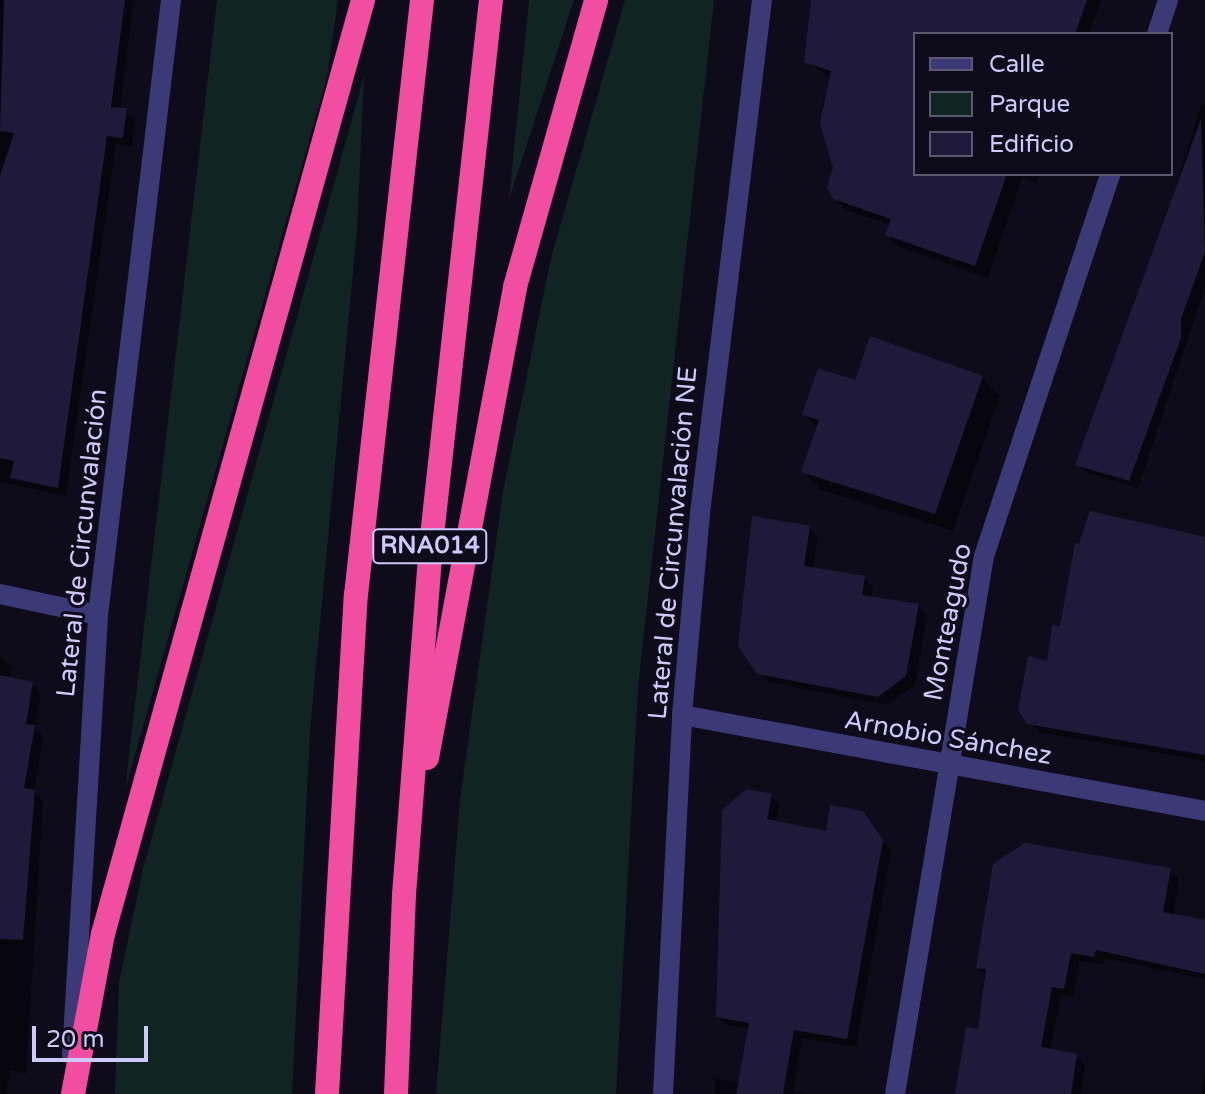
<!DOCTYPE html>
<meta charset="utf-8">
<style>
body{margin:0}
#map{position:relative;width:1205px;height:1094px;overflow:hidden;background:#0e0c1a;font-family:"Varela Round",sans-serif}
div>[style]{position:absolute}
.green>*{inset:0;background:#102422}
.shadow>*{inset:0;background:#0007}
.building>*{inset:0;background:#1f1a3a}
.minor>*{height:20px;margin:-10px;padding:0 10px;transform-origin:10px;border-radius:10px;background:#3b3a76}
.highway>*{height:24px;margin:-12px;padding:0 12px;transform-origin:12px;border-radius:12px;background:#f24ea1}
span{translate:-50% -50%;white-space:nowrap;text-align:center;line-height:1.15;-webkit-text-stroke:6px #0e0c1a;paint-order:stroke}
.shield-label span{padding:2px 6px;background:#0e0c1a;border:2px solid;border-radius:6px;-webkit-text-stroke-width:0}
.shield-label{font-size:24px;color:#cec9fb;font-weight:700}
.street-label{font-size:26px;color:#cec9fb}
.legend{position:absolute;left:913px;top:32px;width:260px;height:144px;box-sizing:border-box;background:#0e0c1a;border:2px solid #5b5874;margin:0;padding:10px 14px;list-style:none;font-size:24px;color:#cec9fb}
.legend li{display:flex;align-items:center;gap:16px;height:40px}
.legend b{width:40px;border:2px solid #5b5874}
.scale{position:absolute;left:32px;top:1026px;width:116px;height:36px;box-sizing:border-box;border:4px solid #cec9fb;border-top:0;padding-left:10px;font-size:24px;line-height:28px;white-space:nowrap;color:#cec9fb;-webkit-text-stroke:6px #0e0c1a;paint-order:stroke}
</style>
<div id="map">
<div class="green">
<div style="clip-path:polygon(217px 0,338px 0,327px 77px,125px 790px)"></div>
<div style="clip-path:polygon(529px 0,574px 0,509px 199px)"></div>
<div style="clip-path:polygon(625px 0,714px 0,638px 687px,616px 1094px,436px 1094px,460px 800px,503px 491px,551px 258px)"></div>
<div style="clip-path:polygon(364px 76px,357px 229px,310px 730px,292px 1094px,115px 1094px,119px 982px,143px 869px)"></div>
</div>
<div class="shadow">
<div style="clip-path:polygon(0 0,134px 0,120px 110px,135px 119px,132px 146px,116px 144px,66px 496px,0 482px)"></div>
<div style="clip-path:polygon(813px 0,1101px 0,1089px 34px,915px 34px,915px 174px,1040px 174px,1037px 184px,1022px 178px,988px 278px,900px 247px,887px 235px,891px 225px,848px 211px,834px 198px,835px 168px,822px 105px,831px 78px,806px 61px)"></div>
<div style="clip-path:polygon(1201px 104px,1205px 106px,1205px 288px,1138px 488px,1087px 473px,1078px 464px,1121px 339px,1126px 340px,1150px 274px)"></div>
<div style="clip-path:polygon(982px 377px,1000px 396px,953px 531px,822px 490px,803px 472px,818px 428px,804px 414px,856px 383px)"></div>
<div style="clip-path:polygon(809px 527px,818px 536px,813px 569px,864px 578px,873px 587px,871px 599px,918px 606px,927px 615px,915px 685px,887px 705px,768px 682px,759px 673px)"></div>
<div style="clip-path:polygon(1205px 645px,1205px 761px,1039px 732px,1029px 722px,1048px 663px)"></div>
<div style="clip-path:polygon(0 657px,12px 667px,9px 679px,32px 684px,41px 693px,35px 728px,43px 736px,34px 792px,43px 801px,26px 1074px,10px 1070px,6px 1094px,0 1094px)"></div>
<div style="clip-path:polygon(771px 796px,779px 805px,776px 823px,827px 833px,862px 813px,891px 851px,856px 1047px,802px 1038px,793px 1092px,807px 1094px,715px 1094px,715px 1078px,740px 1083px,750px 1029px,727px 1025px,718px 1016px)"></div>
<div style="clip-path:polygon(1170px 870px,1179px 878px,1173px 916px,1205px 922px,1205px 979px,1104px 958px,1103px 965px,1080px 961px,1073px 997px,1061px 994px,1050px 1051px,1076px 1056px,1085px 1065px,1081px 1094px,987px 1094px,980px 1032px,987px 976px,978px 968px)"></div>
<div style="clip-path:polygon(1205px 1073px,1205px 1094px,1201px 1094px)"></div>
</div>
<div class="building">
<div style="clip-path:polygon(4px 0,125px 0,111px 107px,127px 108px,123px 138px,107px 136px,58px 488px,10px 478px,14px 461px,0 458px,0 176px,14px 133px,0 131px)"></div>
<div style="clip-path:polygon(811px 0,1087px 0,1075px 34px,915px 34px,915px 174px,1007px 174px,975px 266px,885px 235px,891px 219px,833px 199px,827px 187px,833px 168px,820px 123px,831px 71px,804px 62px)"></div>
<div style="clip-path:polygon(1201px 119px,1205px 252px,1181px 319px,1181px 338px,1129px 481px,1075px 465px)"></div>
<div style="clip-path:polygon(870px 336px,983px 376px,935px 514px,801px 472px,819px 420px,802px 415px,818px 368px,855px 380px)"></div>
<div style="clip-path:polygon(1090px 511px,1205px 537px,1205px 755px,1027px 724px,1018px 710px,1028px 656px,1047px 661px,1052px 625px,1060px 626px,1075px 543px,1079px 544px)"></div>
<div style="clip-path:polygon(752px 516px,810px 526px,804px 566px,865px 576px,862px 595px,919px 604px,906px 676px,878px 697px,757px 674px,738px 646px)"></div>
<div style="clip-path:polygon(0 675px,33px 682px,26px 724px,35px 725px,24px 788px,35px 790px,23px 940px,0 939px)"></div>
<div style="clip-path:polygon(747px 789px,772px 794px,767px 819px,826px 831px,830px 805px,863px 811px,883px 840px,847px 1039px,794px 1030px,783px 1094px,736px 1094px,749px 1023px,716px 1017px,722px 810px)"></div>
<div style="clip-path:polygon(1025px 843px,1171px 868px,1163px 912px,1205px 920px,1205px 974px,1096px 950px,1094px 957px,1071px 953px,1064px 989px,1052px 987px,1041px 1047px,1077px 1054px,1071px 1094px,955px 1094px,966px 1027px,978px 1029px,986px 969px,976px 968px,993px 864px)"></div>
</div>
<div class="minor">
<div style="left:1157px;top:34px;width:36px;rotate:-72deg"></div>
<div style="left:0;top:594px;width:100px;rotate:12.1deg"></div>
<div style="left:682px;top:715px;width:532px;rotate:10.4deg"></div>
<div style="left:72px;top:1055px;width:441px;rotate:-86.6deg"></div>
<div style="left:98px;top:615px;width:619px;rotate:-83.23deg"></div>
<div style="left:663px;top:1094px;width:379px;rotate:-87.1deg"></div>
<div style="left:682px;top:715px;width:203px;rotate:-84.9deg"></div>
<div style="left:700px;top:513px;width:517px;rotate:-83.11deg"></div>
<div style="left:895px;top:1094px;width:545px;rotate:-80.61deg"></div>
<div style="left:984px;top:556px;width:402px;rotate:-71.7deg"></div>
</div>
<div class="highway">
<div style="left:427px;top:758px;width:479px;rotate:-79.4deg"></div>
<div style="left:515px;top:287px;width:298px;rotate:-74.2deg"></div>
<div style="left:73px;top:1094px;width:163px;rotate:-79.4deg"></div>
<div style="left:103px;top:934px;width:970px;rotate:-74.44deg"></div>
<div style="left:327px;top:1094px;width:500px;rotate:-86.7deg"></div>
<div style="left:356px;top:595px;width:599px;rotate:-83.67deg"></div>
<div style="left:396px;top:1094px;width:199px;rotate:-87.7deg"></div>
<div style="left:404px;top:895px;width:342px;rotate:-85.6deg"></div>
<div style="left:430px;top:554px;width:557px;rotate:-83.72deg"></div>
</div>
<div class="shield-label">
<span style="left:430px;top:546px">RNA014</span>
</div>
<div class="street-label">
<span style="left:82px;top:543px;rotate:-84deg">Lateral de Circunvalación</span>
<span style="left:673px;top:543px;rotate:-85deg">Lateral de Circunvalación NE</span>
<span style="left:948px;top:622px;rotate:-79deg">Monteagudo</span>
<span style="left:948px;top:738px;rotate:10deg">Arnobio Sánchez</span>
</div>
<ul class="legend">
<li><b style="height:10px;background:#3b3a76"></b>Calle</li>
<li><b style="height:22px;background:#102422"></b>Parque</li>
<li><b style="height:22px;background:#1f1a3a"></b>Edificio</li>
</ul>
<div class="scale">20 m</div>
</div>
